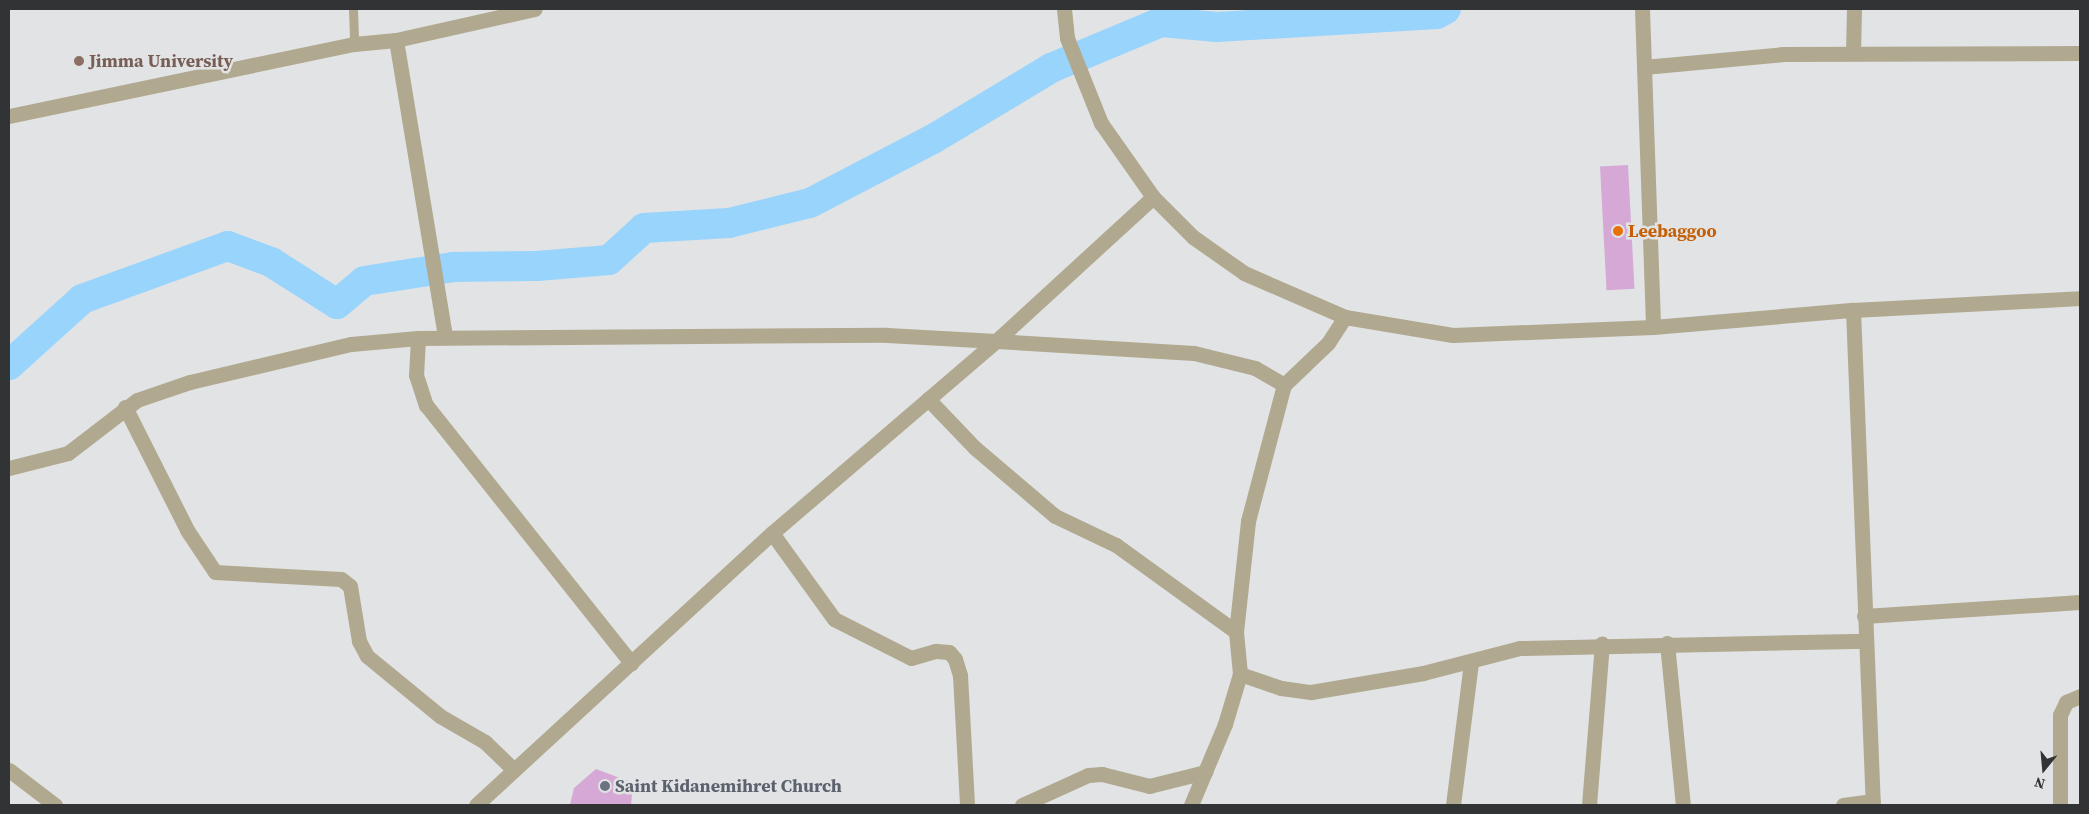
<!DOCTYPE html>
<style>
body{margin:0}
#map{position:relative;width:2089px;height:814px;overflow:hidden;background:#e1e3e5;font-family:"Source Serif 4",serif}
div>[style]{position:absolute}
.river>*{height:30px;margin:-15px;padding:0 15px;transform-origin:15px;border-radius:15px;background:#99d4fc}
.building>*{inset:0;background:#d6a8d6;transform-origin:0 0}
.service>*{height:9px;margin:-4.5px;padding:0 4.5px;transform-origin:4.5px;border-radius:4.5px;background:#b0a98f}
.minor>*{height:15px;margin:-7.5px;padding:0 7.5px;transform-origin:7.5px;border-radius:7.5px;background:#b0a98f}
.tertiary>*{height:15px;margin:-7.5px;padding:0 7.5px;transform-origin:7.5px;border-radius:7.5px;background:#b0a98f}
.dots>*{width:14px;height:14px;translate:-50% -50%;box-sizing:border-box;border:2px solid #e1e3e5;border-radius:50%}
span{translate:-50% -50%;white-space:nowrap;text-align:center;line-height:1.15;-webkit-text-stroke:5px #e1e3e5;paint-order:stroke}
.education-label{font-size:18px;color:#785e54;font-weight:700}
.left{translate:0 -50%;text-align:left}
.food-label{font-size:18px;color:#c56008;font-weight:700}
.worship-label{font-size:18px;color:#5b616d;font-weight:700}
.frame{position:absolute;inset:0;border:10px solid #323334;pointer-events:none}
.north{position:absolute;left:2019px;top:744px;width:50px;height:50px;-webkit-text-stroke:4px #e1e3e5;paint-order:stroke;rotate:197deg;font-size:14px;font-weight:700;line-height:20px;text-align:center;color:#323334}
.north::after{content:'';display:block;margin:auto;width:18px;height:22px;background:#323334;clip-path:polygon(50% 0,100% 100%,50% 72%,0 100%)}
</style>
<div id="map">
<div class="river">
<div style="left:9px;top:365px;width:98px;rotate:-42.1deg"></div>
<div style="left:82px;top:299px;width:155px;rotate:-20deg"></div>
<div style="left:228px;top:246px;width:46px;rotate:20.4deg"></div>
<div style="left:271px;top:262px;width:78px;rotate:32.5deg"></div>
<div style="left:337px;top:304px;width:35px;rotate:-40deg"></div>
<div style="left:364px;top:281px;width:90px;rotate:-8.9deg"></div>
<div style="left:453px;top:267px;width:84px;rotate:-0.7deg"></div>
<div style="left:537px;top:266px;width:72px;rotate:-4.8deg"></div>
<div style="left:609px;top:260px;width:47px;rotate:-42.4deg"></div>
<div style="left:644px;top:228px;width:85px;rotate:-3.4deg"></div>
<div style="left:729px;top:223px;width:83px;rotate:-13.9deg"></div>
<div style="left:810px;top:203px;width:139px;rotate:-27.5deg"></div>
<div style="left:933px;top:139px;width:138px;rotate:-31deg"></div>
<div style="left:1051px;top:68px;width:119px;rotate:-22.7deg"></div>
<div style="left:1161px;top:22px;width:56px;rotate:5.1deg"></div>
<div style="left:1217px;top:27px;width:220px;rotate:-3.4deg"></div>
<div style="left:1437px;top:14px;width:10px;rotate:-29deg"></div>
</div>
<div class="building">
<div style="left:1628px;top:165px;width:124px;height:28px;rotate:87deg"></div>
<div style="clip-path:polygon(596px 769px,633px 783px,631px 805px,570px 805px,574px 788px)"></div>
</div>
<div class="service">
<div style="left:353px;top:9px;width:35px;rotate:88deg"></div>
</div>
<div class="minor">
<div style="left:1642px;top:9px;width:318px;rotate:88deg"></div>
<div style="left:396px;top:40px;width:301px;rotate:80.6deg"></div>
<div style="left:1853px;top:53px;width:44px;rotate:-88.7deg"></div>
<div style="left:1644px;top:67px;width:140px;rotate:-5.3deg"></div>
<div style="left:1783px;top:54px;width:297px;rotate:-0.2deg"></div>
<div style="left:9px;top:116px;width:352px;rotate:-11.8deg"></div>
<div style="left:354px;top:44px;width:42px;rotate:-5.4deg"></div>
<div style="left:396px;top:40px;width:142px;rotate:-12.6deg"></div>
<div style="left:1853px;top:310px;width:495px;rotate:87.7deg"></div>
<div style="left:418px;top:338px;width:37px;rotate:93deg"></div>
<div style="left:416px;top:375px;width:32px;rotate:72deg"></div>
<div style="left:426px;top:405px;width:330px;rotate:51.5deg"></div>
<div style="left:928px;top:399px;width:68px;rotate:46.2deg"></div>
<div style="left:975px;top:448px;width:105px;rotate:40.4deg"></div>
<div style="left:1055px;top:516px;width:68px;rotate:25.4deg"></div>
<div style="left:1116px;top:545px;width:148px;rotate:35.9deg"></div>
<div style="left:125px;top:407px;width:138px;rotate:63.2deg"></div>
<div style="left:187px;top:530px;width:50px;rotate:56.3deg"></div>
<div style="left:215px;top:572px;width:126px;rotate:3.2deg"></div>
<div style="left:341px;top:579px;width:11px;rotate:38deg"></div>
<div style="left:350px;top:586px;width:56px;rotate:80.7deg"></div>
<div style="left:359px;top:641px;width:17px;rotate:62deg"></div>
<div style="left:367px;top:656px;width:94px;rotate:39.4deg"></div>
<div style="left:440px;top:716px;width:52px;rotate:30deg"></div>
<div style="left:485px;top:742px;width:40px;rotate:44deg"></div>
<div style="left:9px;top:468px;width:61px;rotate:-14.3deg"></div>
<div style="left:68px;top:453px;width:87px;rotate:-37.5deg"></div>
<div style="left:137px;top:400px;width:56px;rotate:-18.8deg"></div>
<div style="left:190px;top:382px;width:165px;rotate:-13.3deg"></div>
<div style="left:351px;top:344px;width:67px;rotate:-5.1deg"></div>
<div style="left:418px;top:338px;width:469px;rotate:-0.4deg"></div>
<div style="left:887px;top:335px;width:109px;rotate:3.2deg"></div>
<div style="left:996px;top:341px;width:198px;rotate:3.5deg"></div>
<div style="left:1194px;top:353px;width:63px;rotate:13.8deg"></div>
<div style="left:1255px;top:368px;width:34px;rotate:30deg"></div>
<div style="left:772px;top:533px;width:106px;rotate:54.2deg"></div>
<div style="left:834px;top:619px;width:86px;rotate:26.9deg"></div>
<div style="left:911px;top:658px;width:26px;rotate:-16deg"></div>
<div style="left:936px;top:651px;width:13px;rotate:4deg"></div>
<div style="left:949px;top:652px;width:9px;rotate:49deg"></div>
<div style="left:955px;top:659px;width:17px;rotate:73deg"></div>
<div style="left:960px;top:675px;width:130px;rotate:86.9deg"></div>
<div style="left:1864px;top:616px;width:216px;rotate:-3.7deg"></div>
<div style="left:1667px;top:643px;width:163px;rotate:84.4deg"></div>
<div style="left:1240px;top:674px;width:43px;rotate:18.9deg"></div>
<div style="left:1281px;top:688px;width:30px;rotate:8deg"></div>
<div style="left:1311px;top:692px;width:114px;rotate:-9.6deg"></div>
<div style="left:1423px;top:673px;width:100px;rotate:-14.5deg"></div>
<div style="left:1520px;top:648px;width:346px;rotate:-1.2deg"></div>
<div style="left:9px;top:770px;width:58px;rotate:37.3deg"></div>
<div style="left:476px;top:805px;width:402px;rotate:-42.6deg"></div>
<div style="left:772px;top:533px;width:295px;rotate:-40.6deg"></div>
<div style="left:996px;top:341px;width:213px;rotate:-42.5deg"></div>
<div style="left:1022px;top:805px;width:72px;rotate:-24.4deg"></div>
<div style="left:1088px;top:775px;width:14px;rotate:-4deg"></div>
<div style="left:1102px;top:774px;width:49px;rotate:14.3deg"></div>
<div style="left:1149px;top:786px;width:58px;rotate:-14deg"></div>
<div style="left:1191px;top:805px;width:88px;rotate:-67.2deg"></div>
<div style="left:1225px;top:724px;width:52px;rotate:-73.3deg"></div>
<div style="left:1240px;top:674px;width:42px;rotate:-95.4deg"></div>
<div style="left:1236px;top:632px;width:112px;rotate:-83.8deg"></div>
<div style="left:1248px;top:521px;width:141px;rotate:-75.2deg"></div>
<div style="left:1284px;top:385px;width:61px;rotate:-43.7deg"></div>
<div style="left:1328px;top:343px;width:31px;rotate:-57deg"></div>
<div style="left:1453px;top:805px;width:144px;rotate:-82.8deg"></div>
<div style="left:1589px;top:805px;width:162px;rotate:-85.4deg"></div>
<div style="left:1843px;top:805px;width:30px;rotate:-8deg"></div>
<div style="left:2060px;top:805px;width:90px;rotate:-90deg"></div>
<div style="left:2060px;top:715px;width:14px;rotate:-65deg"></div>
<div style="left:2066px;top:702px;width:15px;rotate:-23deg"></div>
</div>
<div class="tertiary">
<div style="left:1064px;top:9px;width:29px;rotate:84deg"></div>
<div style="left:1067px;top:38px;width:92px;rotate:68.2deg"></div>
<div style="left:1101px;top:123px;width:90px;rotate:54.9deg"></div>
<div style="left:1153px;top:197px;width:57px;rotate:45deg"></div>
<div style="left:1193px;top:237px;width:62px;rotate:35.2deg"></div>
<div style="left:1244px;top:273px;width:110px;rotate:23.5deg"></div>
<div style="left:1345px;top:317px;width:109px;rotate:9.5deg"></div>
<div style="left:1453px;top:335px;width:200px;rotate:-2.3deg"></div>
<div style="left:1653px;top:327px;width:201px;rotate:-4.9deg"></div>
<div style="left:1853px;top:310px;width:227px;rotate:-3deg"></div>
</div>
<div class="dots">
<div style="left:79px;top:61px;background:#8d6e63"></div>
<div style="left:1618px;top:231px;background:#e8710a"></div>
<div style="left:605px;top:786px;background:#6b7280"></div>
</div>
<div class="education-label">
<span class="left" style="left:89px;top:61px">Jimma University</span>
</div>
<div class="food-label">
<span class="left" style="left:1628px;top:231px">Leebaggoo</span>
</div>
<div class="worship-label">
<span class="left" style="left:615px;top:786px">Saint Kidanemihret Church</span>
</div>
<div class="frame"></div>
<div class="north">N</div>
</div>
